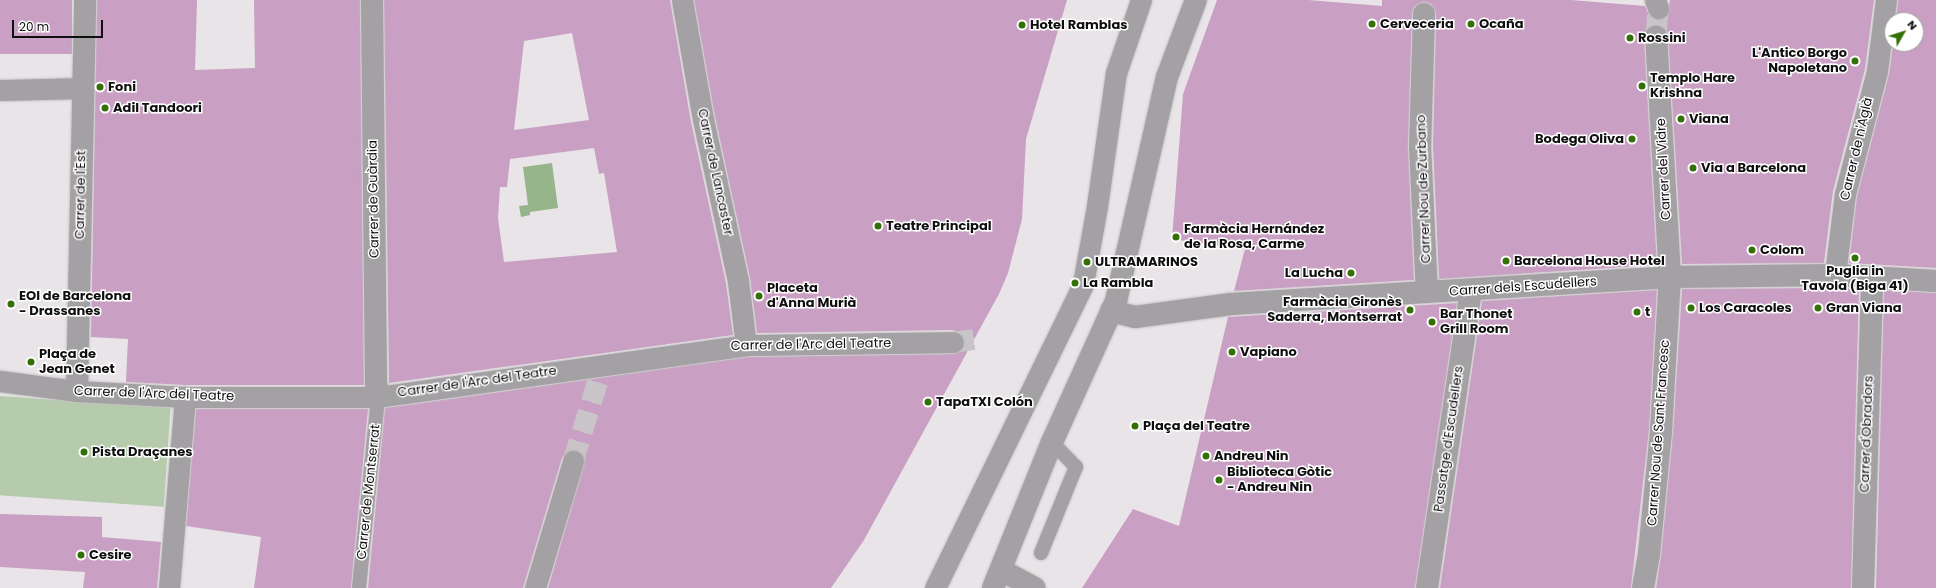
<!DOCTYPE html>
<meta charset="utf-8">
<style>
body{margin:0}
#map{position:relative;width:1936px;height:588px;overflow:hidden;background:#e8e4e7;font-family:Poppins,sans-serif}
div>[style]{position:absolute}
.green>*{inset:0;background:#b5cbac;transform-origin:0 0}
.water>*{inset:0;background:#96b58a}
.building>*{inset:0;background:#c99fc3;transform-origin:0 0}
.pedestrian-tunnel>*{height:21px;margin-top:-10.5px;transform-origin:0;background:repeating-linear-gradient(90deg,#c8c4c7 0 21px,transparent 0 31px)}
.roads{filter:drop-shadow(0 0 1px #c5c2c5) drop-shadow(0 0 1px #c5c2c5)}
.service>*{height:14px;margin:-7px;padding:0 7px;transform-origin:7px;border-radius:7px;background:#a3a1a3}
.pedestrian>*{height:21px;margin:-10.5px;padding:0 10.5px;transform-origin:10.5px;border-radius:10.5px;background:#a3a1a3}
.minor>*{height:22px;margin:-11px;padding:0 11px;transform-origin:11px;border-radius:11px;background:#a3a1a3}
.dots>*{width:11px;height:11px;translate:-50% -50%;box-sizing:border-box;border:2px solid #fff;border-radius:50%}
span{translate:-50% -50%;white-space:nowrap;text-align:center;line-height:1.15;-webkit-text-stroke:3px #fff;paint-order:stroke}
.poi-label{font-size:13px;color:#100f10;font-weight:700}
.left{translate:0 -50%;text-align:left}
.right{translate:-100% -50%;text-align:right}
.street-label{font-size:13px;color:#100f10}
.north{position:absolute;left:1884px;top:12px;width:40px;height:40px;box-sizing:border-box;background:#fff;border:1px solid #9f9f9f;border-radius:50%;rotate:51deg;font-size:11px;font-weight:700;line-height:16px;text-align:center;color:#100f10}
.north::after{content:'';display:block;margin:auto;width:14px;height:18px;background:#337106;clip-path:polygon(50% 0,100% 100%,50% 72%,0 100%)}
.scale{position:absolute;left:12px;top:20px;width:91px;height:18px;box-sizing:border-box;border:2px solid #100f10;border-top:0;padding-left:5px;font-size:12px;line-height:14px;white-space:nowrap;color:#100f10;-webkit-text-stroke:3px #fff;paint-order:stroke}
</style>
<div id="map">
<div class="green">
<div style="left:0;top:396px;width:171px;height:99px;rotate:4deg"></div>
</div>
<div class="water">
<div style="clip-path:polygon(552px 163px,558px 208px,530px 212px,530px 215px,521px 217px,519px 206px,528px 205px,523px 167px)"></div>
</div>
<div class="building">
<div style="left:0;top:0;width:72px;height:54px"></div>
<div style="clip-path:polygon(97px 0,197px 0,195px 70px,255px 68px,254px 0,360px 0,364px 385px,185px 385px,126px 382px,128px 339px,91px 337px)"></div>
<div style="clip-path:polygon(evenodd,384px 0,670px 0,691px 122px,726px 283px,733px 335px,389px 383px,384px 0,572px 33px,589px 120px,514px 130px,524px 41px,572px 33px,384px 0,594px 148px,599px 174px,604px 173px,617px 252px,504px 262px,498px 218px,500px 187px,507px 187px,510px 159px,594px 148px)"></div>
<div style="clip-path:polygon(694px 0,1067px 0,1026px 139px,1022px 219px,1008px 273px,999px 294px,864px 540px,831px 588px,548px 588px,584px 464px,582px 453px,571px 449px,562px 458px,523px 588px,368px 588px,385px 408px,747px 357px,953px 354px,964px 347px,963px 336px,953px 330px,757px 333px,750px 278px,715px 117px)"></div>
<div style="clip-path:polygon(1217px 0,1308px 0,1382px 6px,1382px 0,1571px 0,1645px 6px,1650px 17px,1656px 20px,1667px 15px,1670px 0,1874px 0,1865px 69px,1833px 191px,1824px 263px,1682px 264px,1668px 35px,1666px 29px,1656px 24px,1649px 26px,1644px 37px,1657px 265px,1439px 279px,1433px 146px,1436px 14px,1431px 4px,1424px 2px,1414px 7px,1412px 14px,1408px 147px,1414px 280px,1234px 291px,1245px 249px,1172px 239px,1183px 94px)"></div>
<div style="clip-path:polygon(1898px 0,1936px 0,1936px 268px,1849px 263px,1857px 196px,1889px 74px,1893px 44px,1916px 44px,1916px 20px,1896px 20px)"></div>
<div style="clip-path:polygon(1835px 288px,1859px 289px,1851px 588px,1656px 588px,1661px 555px,1673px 432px,1682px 289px)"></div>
<div style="clip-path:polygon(1657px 290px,1649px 430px,1631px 588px,1440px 588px,1482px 301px)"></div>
<div style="clip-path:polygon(1884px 290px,1936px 293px,1936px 588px,1876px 588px)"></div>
<div style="clip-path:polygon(1457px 303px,1415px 588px,1082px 588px,1133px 509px,1179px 526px,1228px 317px)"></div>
<div style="clip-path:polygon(196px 409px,368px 409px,351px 588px,254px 588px,261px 537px,186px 526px)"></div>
<div style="clip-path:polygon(0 514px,102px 517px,102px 537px,161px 542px,157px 588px,83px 588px,85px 572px,0 567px)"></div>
</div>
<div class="pedestrian-tunnel">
<div style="left:1656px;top:36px;width:28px;rotate:-86deg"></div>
<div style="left:953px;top:342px;width:22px;rotate:-8deg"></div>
<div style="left:573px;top:461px;width:88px;rotate:-72.8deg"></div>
</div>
<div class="roads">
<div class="service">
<div style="left:1041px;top:553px;width:93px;rotate:-67.9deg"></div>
<div style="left:1076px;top:467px;width:35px;rotate:-134deg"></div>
<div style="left:359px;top:588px;width:192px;rotate:-84.3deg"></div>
</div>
<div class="pedestrian">
<div style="left:682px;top:0;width:121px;rotate:80deg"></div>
<div style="left:703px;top:119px;width:166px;rotate:77.8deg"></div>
<div style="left:738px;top:281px;width:64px;rotate:82.9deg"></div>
<div style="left:1655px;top:0;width:9px;rotate:69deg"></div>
<div style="left:0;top:90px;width:83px;rotate:-1.4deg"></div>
<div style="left:1835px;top:275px;width:82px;rotate:-83deg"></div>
<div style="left:1845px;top:194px;width:127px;rotate:-75.4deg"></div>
<div style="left:1877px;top:71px;width:72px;rotate:-82.8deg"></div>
<div style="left:0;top:381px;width:78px;rotate:7.4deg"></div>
<div style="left:77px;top:391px;width:108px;rotate:3.2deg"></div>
<div style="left:185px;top:397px;width:193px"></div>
<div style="left:378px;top:397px;width:372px;rotate:-8deg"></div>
<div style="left:746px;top:345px;width:207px;rotate:-0.8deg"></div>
<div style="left:169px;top:588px;width:192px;rotate:-85.2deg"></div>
<div style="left:535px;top:588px;width:133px;rotate:-73.3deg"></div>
<div style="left:935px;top:588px;width:338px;rotate:-64deg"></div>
<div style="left:1083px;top:284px;width:79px;rotate:-79.8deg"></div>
<div style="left:1097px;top:206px;width:134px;rotate:-81.9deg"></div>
<div style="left:1116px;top:73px;width:77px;rotate:-71.1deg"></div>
</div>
<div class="minor">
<div style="left:372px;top:0;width:381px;rotate:89.4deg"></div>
<div style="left:376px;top:381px;width:16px;rotate:83deg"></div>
<div style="left:1424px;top:14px;width:132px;rotate:91.7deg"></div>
<div style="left:1420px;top:146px;width:146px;rotate:87.3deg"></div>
<div style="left:1111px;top:311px;width:25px;rotate:14deg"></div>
<div style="left:1135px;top:317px;width:97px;rotate:-7.7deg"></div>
<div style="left:1231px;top:304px;width:440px;rotate:-3.5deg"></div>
<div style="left:1670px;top:277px;width:165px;rotate:-0.7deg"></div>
<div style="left:1835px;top:275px;width:101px;rotate:3.4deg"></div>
<div style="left:77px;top:391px;width:391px;rotate:-88.8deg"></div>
<div style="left:1001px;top:570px;width:38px;rotate:28deg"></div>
<div style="left:993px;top:588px;width:157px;rotate:-68deg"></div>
<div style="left:1052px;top:442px;width:155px;rotate:-65.6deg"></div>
<div style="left:1116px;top:301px;width:230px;rotate:-77.2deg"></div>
<div style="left:1167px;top:77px;width:82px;rotate:-69.4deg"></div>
<div style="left:1427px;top:588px;width:300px;rotate:-81.6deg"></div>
<div style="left:1643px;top:588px;width:35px;rotate:-80deg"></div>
<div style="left:1649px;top:554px;width:124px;rotate:-84.4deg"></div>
<div style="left:1661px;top:431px;width:154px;rotate:-86.7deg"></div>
<div style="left:1670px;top:277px;width:241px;rotate:-93.3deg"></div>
<div style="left:1863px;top:588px;width:309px;rotate:-88.3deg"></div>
</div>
</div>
<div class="dots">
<div style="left:1372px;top:24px;background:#337106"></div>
<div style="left:1471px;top:24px;background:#337106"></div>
<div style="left:1022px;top:25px;background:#337106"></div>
<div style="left:1630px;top:38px;background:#337106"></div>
<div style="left:1855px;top:61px;background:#337106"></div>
<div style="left:1642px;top:86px;background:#337106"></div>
<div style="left:100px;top:87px;background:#337106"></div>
<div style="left:105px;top:108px;background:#337106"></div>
<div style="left:1681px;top:119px;background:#337106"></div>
<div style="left:1632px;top:139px;background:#337106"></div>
<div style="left:1693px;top:168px;background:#337106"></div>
<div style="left:878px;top:226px;background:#337106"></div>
<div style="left:1176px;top:237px;background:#337106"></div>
<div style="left:1752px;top:250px;background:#337106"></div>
<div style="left:1855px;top:258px;background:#337106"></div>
<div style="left:1506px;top:261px;background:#337106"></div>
<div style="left:1087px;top:262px;background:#337106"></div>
<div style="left:1351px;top:273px;background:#337106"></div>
<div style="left:1075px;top:283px;background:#337106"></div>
<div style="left:759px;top:296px;background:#337106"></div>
<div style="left:11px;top:304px;background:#337106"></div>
<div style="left:1691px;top:308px;background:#337106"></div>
<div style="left:1818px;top:308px;background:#337106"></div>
<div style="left:1410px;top:310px;background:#337106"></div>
<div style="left:1637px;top:312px;background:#337106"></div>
<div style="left:1432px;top:322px;background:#337106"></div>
<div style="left:1232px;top:352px;background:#337106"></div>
<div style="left:31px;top:362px;background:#337106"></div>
<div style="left:928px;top:402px;background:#337106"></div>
<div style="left:1135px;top:426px;background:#337106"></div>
<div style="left:84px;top:452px;background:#337106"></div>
<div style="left:1206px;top:456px;background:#337106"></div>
<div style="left:1219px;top:480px;background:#337106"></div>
<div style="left:81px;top:555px;background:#337106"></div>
</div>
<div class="poi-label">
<span class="left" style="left:1380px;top:24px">Cerveceria</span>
<span class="left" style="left:1479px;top:24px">Ocaña</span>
<span class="left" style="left:1030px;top:25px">Hotel Ramblas</span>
<span class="left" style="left:1638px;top:38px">Rossini</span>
<span class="right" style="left:1847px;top:61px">L'Antico Borgo<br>Napoletano</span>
<span class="left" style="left:1650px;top:86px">Templo Hare<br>Krishna</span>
<span class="left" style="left:108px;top:87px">Foni</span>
<span class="left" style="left:113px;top:108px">Adil Tandoori</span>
<span class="left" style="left:1689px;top:119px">Viana</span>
<span class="right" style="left:1624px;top:139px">Bodega Oliva</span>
<span class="left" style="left:1701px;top:168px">Via a Barcelona</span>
<span class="left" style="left:886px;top:226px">Teatre Principal</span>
<span class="left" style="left:1184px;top:237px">Farmàcia Hernández<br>de la Rosa, Carme</span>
<span class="left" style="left:1760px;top:250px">Colom</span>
<span class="left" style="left:1514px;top:261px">Barcelona House Hotel</span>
<span class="left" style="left:1095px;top:262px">ULTRAMARINOS</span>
<span style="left:1855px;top:279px">Puglia in<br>Tavola (Biga 41)</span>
<span class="right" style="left:1343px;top:273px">La Lucha</span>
<span class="left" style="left:1083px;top:283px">La Rambla</span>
<span class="left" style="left:767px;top:296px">Placeta<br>d'Anna Murià</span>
<span class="left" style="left:19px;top:304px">EOI de Barcelona<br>- Drassanes</span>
<span class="right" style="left:1402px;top:310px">Farmàcia Gironès<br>Saderra, Montserrat</span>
<span class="left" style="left:1699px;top:308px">Los Caracoles</span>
<span class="left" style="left:1826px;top:308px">Gran Viana</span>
<span class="left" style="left:1645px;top:312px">t</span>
<span class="left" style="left:1440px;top:322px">Bar Thonet<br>Grill Room</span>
<span class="left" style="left:1240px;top:352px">Vapiano</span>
<span class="left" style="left:39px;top:362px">Plaça de<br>Jean Genet</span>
<span class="left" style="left:936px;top:402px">TapaTXI Colón</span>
<span class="left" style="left:1143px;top:426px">Plaça del Teatre</span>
<span class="left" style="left:92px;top:452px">Pista Draçanes</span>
<span class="left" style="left:1214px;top:456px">Andreu Nin</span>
<span class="left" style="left:1227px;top:480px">Biblioteca Gòtic<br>- Andreu Nin</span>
<span class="left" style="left:89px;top:555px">Cesire</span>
</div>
<div class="street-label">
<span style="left:1857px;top:149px;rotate:-77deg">Carrer de n'Aglà</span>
<span style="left:1664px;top:169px;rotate:-93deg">Carrer del Vidre</span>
<span style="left:715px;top:172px;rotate:78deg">Carrer de Lancaster</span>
<span style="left:1424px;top:189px;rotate:-92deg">Carrer Nou de Zurbano</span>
<span style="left:81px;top:195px;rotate:-89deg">Carrer de l'Est</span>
<span style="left:374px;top:199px;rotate:-91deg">Carrer de Guàrdia</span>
<span style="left:1523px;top:287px;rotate:-4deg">Carrer dels Escudellers</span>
<span style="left:811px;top:345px;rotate:-1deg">Carrer de l'Arc del Teatre</span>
<span style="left:477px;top:382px;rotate:-8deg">Carrer de l'Arc del Teatre</span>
<span style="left:154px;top:394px;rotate:2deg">Carrer de l'Arc del Teatre</span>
<span style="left:1659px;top:433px;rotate:-86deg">Carrer Nou de Sant Francesc</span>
<span style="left:1867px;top:434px;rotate:-88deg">Carrer d'Obradors</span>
<span style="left:1449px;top:439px;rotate:-82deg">Passatge d'Escudellers</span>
<span style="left:369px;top:492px;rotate:-84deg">Carrer de Montserrat</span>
</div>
<div class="north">N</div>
<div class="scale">20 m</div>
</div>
